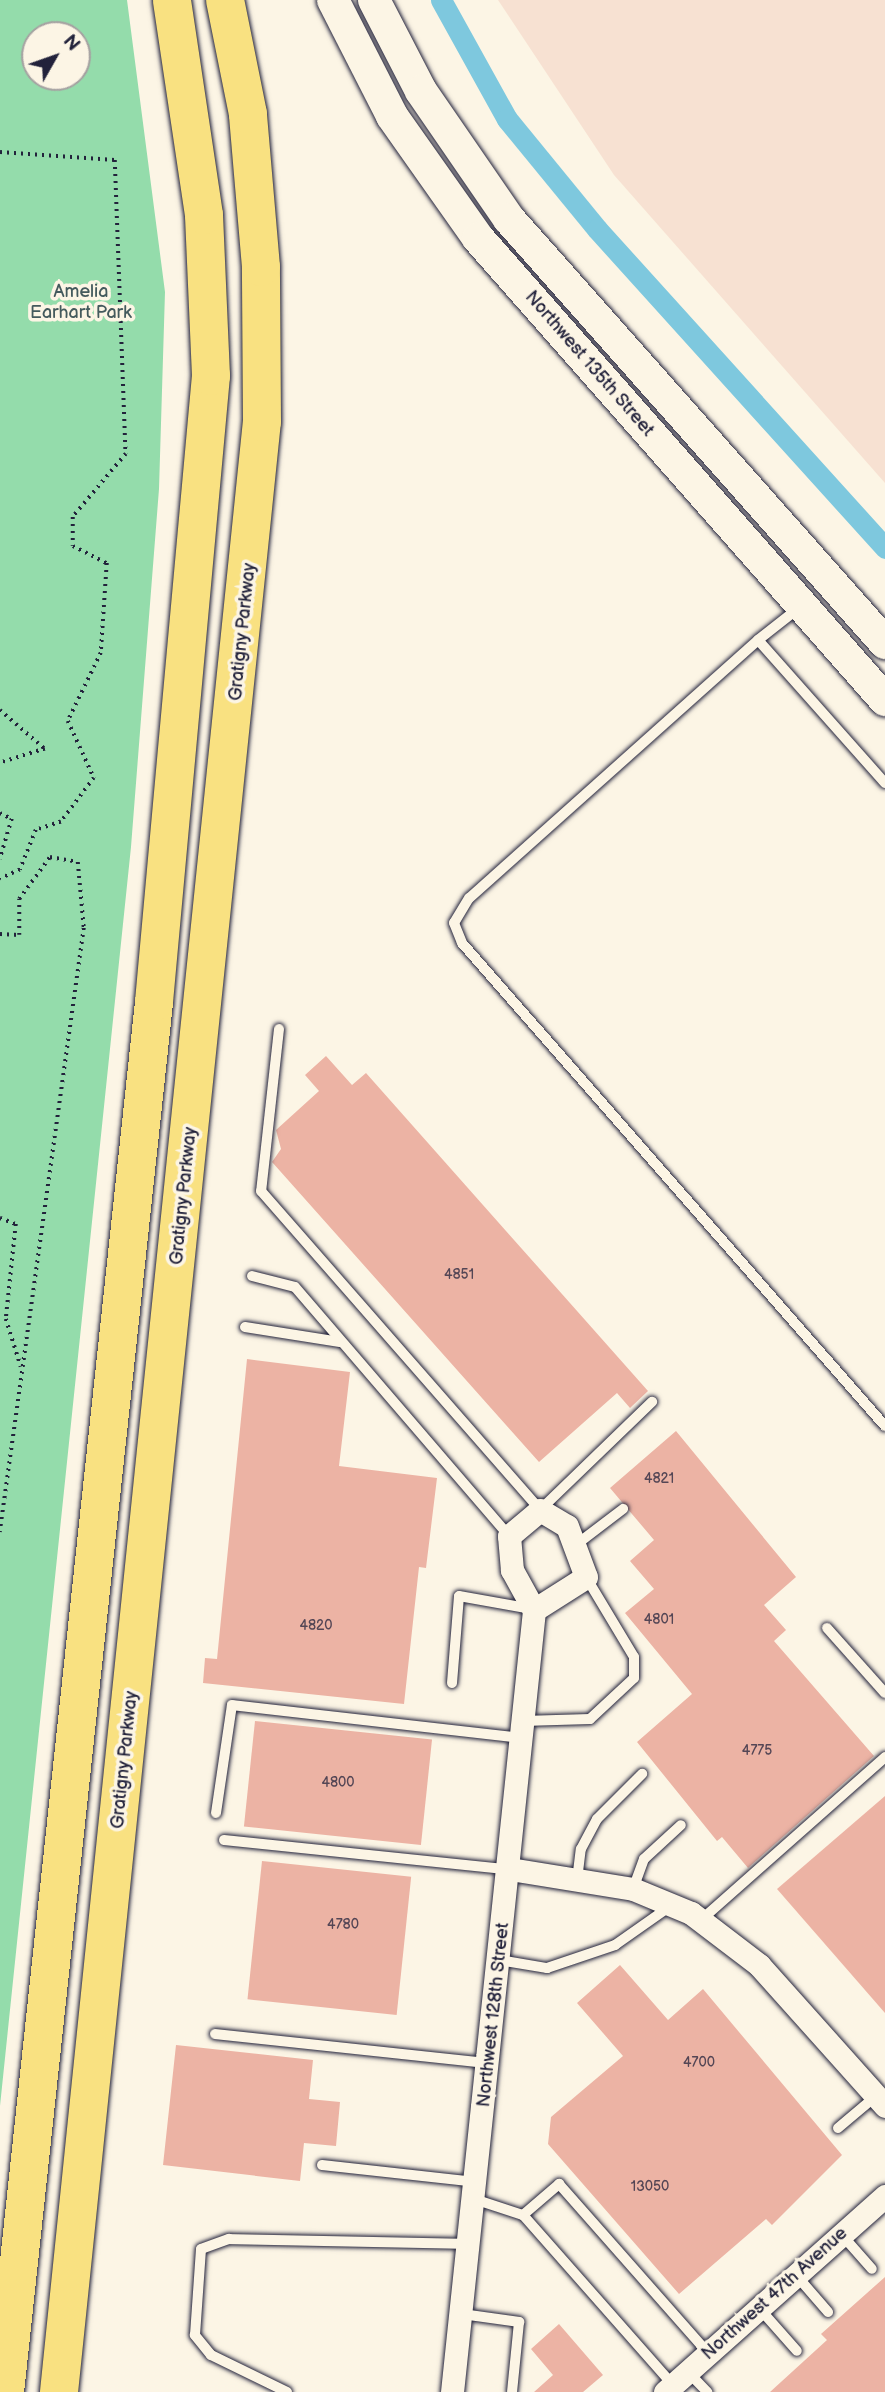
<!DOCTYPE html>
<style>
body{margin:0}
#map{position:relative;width:885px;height:2392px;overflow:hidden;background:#fcf5e5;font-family:"Balsamiq Sans",sans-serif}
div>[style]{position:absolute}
.built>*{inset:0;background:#f7e1d2}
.green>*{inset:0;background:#94dcab}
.canal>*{height:21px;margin:-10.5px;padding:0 10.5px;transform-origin:10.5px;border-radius:10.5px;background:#7ec8de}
.building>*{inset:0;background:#ecb3a4;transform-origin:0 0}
.path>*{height:3.5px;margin-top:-1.75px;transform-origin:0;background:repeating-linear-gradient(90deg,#22223b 0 2px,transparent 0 7px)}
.roads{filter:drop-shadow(0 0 2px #22223b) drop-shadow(0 0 2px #22223b)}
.lane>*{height:10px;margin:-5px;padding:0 5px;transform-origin:5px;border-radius:5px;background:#fcf5e5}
.street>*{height:23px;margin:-11.5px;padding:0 11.5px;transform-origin:11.5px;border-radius:11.5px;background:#fcf5e5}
.secondary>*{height:32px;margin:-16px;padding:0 16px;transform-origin:16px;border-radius:16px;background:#fcf5e5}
.highway>*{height:38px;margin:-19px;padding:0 19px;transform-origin:19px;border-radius:19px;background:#f9e181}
span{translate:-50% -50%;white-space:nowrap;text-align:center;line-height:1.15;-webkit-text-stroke:7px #fcf5e5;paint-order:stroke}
.number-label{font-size:14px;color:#544655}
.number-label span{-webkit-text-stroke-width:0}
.park-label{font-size:18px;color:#445a5d}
.street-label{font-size:18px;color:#22223b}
.north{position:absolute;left:21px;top:21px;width:70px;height:70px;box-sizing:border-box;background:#fcf5e5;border:2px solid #a5a1a1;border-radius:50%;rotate:50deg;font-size:19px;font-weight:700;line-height:28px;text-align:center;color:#22223b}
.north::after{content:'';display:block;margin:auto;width:24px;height:32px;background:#22223b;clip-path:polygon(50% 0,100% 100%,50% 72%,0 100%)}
</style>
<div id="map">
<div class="built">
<div style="clip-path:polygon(498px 0,885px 0,885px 483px,614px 175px)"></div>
</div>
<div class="green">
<div style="clip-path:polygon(evenodd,0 0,127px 0,165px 292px,159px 489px,131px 847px,0 2106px,0 0,77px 35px,77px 77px,35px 77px,35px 35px,77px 35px)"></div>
</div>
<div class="canal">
<div style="left:441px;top:0;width:136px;rotate:61deg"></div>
<div style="left:507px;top:119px;width:142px;rotate:50.7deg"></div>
<div style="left:597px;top:229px;width:430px;rotate:47.9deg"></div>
</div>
<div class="building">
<div style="clip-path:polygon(326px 1056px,352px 1085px,366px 1073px,648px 1391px,630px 1408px,617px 1393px,539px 1462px,272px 1162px,281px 1149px,276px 1130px,319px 1091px,305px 1075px)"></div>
<div style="clip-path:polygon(247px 1359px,350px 1372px,339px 1466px,437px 1478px,426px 1568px,419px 1567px,404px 1704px,203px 1683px,205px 1658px,217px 1659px)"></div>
<div style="clip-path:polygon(676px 1431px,796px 1577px,764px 1605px,786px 1630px,774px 1641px,874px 1756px,748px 1868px,722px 1837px,717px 1841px,637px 1742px,692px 1694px,625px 1613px,654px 1589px,630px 1561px,654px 1540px,610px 1488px)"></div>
<div style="left:255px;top:1721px;width:178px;height:106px;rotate:6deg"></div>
<div style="clip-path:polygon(885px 1796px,885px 2013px,777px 1889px)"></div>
<div style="left:262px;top:1861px;width:150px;height:139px;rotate:6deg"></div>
<div style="clip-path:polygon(620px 1965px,668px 2020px,703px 1989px,842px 2155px,772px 2225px,766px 2219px,679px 2294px,548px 2144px,551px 2117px,623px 2056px,577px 2003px)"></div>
<div style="clip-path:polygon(176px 2045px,313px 2060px,309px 2099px,340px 2102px,336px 2146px,304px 2143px,300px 2181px,163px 2165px)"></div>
<div style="clip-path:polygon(885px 2277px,885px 2392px,770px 2392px,827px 2340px,821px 2334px)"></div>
<div style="clip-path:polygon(559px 2324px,603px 2375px,583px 2392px,534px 2392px,553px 2375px,531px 2349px)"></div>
</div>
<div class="path">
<div style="left:0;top:152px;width:115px;rotate:4deg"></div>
<div style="left:115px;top:160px;width:294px;rotate:87.9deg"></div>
<div style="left:126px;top:454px;width:82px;rotate:130.1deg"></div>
<div style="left:73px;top:517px;width:29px;rotate:90deg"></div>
<div style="left:73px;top:546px;width:38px;rotate:27deg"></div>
<div style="left:107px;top:563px;width:90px;rotate:93.8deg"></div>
<div style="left:101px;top:653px;width:76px;rotate:115.9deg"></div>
<div style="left:68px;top:721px;width:63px;rotate:65.5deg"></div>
<div style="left:94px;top:778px;width:55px;rotate:126.9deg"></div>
<div style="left:61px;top:822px;width:26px;rotate:162deg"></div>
<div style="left:36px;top:830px;width:43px;rotate:111.8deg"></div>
<div style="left:20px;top:870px;width:22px;rotate:156deg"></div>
<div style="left:0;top:710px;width:60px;rotate:40.9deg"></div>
<div style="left:45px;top:749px;width:47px;rotate:162.7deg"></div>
<div style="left:0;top:813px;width:13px;rotate:27deg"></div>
<div style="left:12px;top:819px;width:42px;rotate:106.7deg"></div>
<div style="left:0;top:934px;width:19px;rotate:3deg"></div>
<div style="left:19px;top:935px;width:36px;rotate:-90deg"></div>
<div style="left:19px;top:899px;width:52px;rotate:-53.6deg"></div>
<div style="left:50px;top:857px;width:28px;rotate:10deg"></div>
<div style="left:78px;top:862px;width:66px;rotate:84.8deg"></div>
<div style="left:84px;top:928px;width:610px;rotate:97.92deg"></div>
<div style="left:0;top:1218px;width:17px;rotate:21deg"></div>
<div style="left:16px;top:1224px;width:96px;rotate:96deg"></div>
<div style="left:6px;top:1319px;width:50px;rotate:72.6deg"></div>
</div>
<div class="roads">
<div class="lane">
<div style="left:758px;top:640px;width:53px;rotate:-38.2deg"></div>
<div style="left:885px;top:783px;width:191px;rotate:-131.6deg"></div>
<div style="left:758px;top:640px;width:387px;rotate:138.2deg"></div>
<div style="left:469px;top:898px;width:29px;rotate:121deg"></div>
<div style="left:454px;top:923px;width:22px;rotate:68deg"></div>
<div style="left:462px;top:943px;width:642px;rotate:48.79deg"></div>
<div style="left:279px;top:1029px;width:163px;rotate:96.3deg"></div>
<div style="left:261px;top:1191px;width:424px;rotate:48.8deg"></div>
<div style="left:540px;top:1510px;width:156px;rotate:-44deg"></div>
<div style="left:252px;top:1276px;width:44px;rotate:14.3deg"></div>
<div style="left:295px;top:1287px;width:328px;rotate:49.3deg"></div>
<div style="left:245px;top:1327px;width:96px;rotate:9deg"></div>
<div style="left:577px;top:1544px;width:58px;rotate:-37.3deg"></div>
<div style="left:827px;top:1628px;width:87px;rotate:48.3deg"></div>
<div style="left:452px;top:1683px;width:87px;rotate:-85.4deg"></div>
<div style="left:459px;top:1596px;width:74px;rotate:10.1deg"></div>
<div style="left:523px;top:1721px;width:67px;rotate:-1.7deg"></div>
<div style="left:590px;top:1719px;width:60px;rotate:-43deg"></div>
<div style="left:634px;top:1678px;width:21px;rotate:-90deg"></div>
<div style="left:634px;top:1657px;width:93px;rotate:-121deg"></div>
<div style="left:216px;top:1813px;width:109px;rotate:-81.6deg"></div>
<div style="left:232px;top:1705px;width:291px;rotate:6.5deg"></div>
<div style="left:224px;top:1840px;width:284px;rotate:5.9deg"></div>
<div style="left:577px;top:1880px;width:31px;rotate:-83deg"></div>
<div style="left:581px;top:1849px;width:34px;rotate:-62deg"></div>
<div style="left:597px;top:1819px;width:64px;rotate:-45deg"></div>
<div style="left:633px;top:1889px;width:32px;rotate:-70deg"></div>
<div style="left:644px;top:1859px;width:50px;rotate:-42.6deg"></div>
<div style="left:701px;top:1920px;width:246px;rotate:-41.5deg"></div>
<div style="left:499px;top:1960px;width:49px;rotate:9.5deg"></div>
<div style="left:547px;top:1968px;width:72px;rotate:-18.7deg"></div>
<div style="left:615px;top:1945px;width:70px;rotate:-35.1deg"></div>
<div style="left:215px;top:2034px;width:275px;rotate:6.1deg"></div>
<div style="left:838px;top:2128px;width:50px;rotate:-40.1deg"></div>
<div style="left:322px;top:2165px;width:154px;rotate:6.3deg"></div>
<div style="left:474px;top:2199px;width:52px;rotate:18.1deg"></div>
<div style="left:842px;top:2235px;width:45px;rotate:48.6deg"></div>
<div style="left:796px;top:2275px;width:49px;rotate:49.1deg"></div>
<div style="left:759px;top:2308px;width:57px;rotate:48.5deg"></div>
<div style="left:462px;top:2314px;width:58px;rotate:8deg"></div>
<div style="left:519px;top:2322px;width:70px;rotate:95.7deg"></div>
<div style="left:688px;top:2372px;width:28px;rotate:46deg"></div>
<div style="left:673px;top:2385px;width:227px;rotate:-131.4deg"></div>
<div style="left:523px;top:2215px;width:48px;rotate:-40.7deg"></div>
<div style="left:559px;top:2184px;width:225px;rotate:48.6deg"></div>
<div style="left:287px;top:2392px;width:85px;rotate:-154deg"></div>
<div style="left:211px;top:2355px;width:26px;rotate:-129deg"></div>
<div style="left:195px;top:2335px;width:86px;rotate:-86deg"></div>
<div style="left:201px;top:2249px;width:30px;rotate:-20deg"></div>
<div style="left:229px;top:2239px;width:239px;rotate:1.2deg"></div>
</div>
<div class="street">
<div style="left:510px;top:1869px;width:125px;rotate:9.2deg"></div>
<div style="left:633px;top:1889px;width:63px;rotate:22.5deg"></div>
<div style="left:691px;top:1913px;width:86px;rotate:37.4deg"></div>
<div style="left:759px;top:1965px;width:189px;rotate:48.2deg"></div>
<div style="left:452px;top:2392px;width:786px;rotate:-84.01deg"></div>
<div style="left:534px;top:1610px;width:46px;rotate:-118.8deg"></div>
<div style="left:512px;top:1570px;width:34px;rotate:-95deg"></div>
<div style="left:509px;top:1536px;width:40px;rotate:-40deg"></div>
<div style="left:540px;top:1510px;width:31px;rotate:31deg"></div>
<div style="left:567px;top:1526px;width:54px;rotate:69.6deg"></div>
<div style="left:586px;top:1577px;width:62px;rotate:147.6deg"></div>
<div style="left:665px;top:2392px;width:295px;rotate:-41.7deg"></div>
</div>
<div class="secondary">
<div style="left:333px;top:0;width:130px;rotate:63deg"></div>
<div style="left:392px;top:116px;width:149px;rotate:54.8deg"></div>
<div style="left:478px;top:238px;width:616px;rotate:48.62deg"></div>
<div style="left:374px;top:0;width:102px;rotate:62.7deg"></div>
<div style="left:421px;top:91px;width:155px;rotate:55.5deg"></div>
<div style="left:509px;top:219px;width:567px;rotate:48.43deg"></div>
</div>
<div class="highway">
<div style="left:5px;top:2392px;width:1398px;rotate:-83.88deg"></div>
<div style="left:154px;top:1002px;width:629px;rotate:-84.8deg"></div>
<div style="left:211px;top:376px;width:161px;rotate:-92.5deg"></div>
<div style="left:204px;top:215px;width:217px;rotate:-98.5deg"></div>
<div style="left:59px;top:2392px;width:1980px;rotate:-84.12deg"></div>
<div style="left:262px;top:422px;width:155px;rotate:-90.4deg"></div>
<div style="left:261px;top:267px;width:154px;rotate:-94.9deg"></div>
<div style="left:248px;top:114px;width:116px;rotate:-101.4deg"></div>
</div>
</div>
<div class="number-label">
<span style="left:459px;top:1275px">4851</span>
<span style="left:659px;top:1479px">4821</span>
<span style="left:659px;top:1620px">4801</span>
<span style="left:316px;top:1626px">4820</span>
<span style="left:757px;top:1751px">4775</span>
<span style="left:338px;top:1783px">4800</span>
<span style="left:343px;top:1925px">4780</span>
<span style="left:699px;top:2063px">4700</span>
<span style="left:650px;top:2187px">13050</span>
</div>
<div class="park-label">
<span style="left:81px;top:303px">Amelia<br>Earhart Park</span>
</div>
<div class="street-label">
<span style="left:589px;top:364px;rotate:49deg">Northwest 135th Street</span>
<span style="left:243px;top:632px;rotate:-84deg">Gratigny Parkway</span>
<span style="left:184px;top:1196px;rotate:-84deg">Gratigny Parkway</span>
<span style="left:125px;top:1760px;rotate:-84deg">Gratigny Parkway</span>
<span style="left:494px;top:2015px;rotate:-84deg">Northwest 128th Street</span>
<span style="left:775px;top:2294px;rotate:-42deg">Northwest 47th Avenue</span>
</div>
<div class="north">N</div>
</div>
